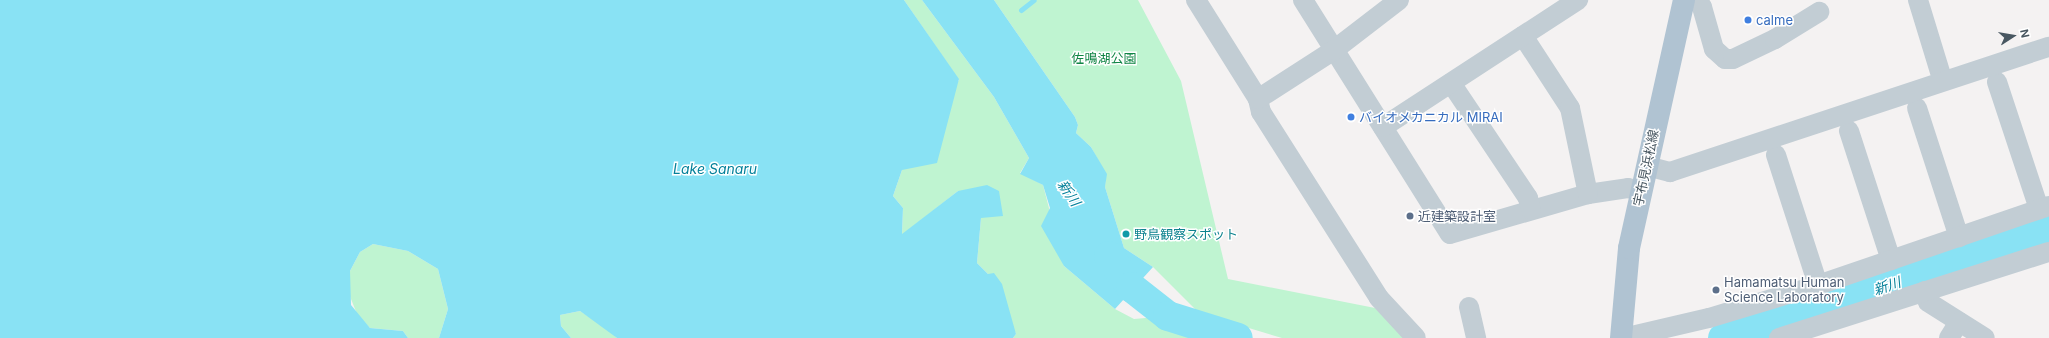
<!DOCTYPE html>
<meta charset="utf-8">
<style>
body{margin:0}
#map{position:relative;width:2049px;height:338px;overflow:hidden;background:#f4f2f2;font-family:Inter,"Noto Sans JP",sans-serif}
div>[style]{position:absolute}
.green>*{inset:0;background:#bff4d1}
.water>*{inset:0;background:#89e2f4}
.stream>*{height:5px;margin:-2.5px;padding:0 2.5px;transform-origin:2.5px;border-radius:2.5px;background:#89e2f4}
.river>*{height:30px;margin:-15px;padding:0 15px;transform-origin:15px;border-radius:15px;background:#89e2f4}
.minor>*{height:20px;margin:-10px;padding:0 10px;transform-origin:10px;border-radius:10px;background:#c2cdd4}
.major>*{height:22px;margin:-11px;padding:0 11px;transform-origin:11px;border-radius:11px;background:#b0c3d2}
.dots>*{width:11px;height:11px;translate:-50% -50%;box-sizing:border-box;border:2px solid #fff;border-radius:50%}
span{translate:-50% -50%;white-space:nowrap;text-align:center;line-height:1.15;-webkit-text-stroke:3px #fff;paint-order:stroke}
.shop-label{font-size:13px;color:#366cbe}
.left{translate:0 -50%;text-align:left}
.park-label{font-size:13px;color:#108545}
.street-label{font-size:13px;color:#485761}
.service-label{font-size:13px;color:#4e5e75}
.culture-label{font-size:13px;color:#0d838f}
.water-label{font-size:14px;color:#04819a;font-style:italic}
.north{position:absolute;left:1993px;top:16px;width:40px;height:40px;-webkit-text-stroke:3px #fff;paint-order:stroke;rotate:78deg;font-size:11px;font-weight:700;line-height:16px;text-align:center;color:#485761}
.north::after{content:'';display:block;margin:auto;width:14px;height:18px;background:#485761;clip-path:polygon(50% 0,100% 100%,50% 72%,0 100%)}
</style>
<div id="map">
<div class="green">
<div style="clip-path:polygon(904px 0,922px 0,994px 97px,1029px 158px,1020px 173px,1043px 185px,1064px 266px,1115px 309px,1134px 319px,1168px 316px,1228px 338px,1013px 338px,1016px 334px,988px 274px,977px 263px,981px 218px,958px 191px,902px 235px,903px 208px,893px 196px,902px 170px,959px 80px)"></div>
<div style="clip-path:polygon(994px 0,1138px 0,1181px 81px,1228px 279px,1375px 308px,1406px 338px,1282px 338px,1199px 313px,1153px 267px,1124px 248px,1105px 187px,1106px 174px,1091px 147px,1076px 133px,1078px 125px,1075px 117px)"></div>
<div style="clip-path:polygon(373px 244px,408px 251px,438px 269px,448px 309px,439px 338px,408px 338px,403px 331px,370px 328px,357px 314px,349px 294px,350px 271px,360px 252px)"></div>
<div style="clip-path:polygon(580px 311px,607px 329px,617px 338px,571px 338px,561px 326px,560px 315px)"></div>
</div>
<div class="water">
<div style="clip-path:polygon(0 0,904px 0,959px 79px,937px 163px,902px 170px,893px 196px,903px 208px,902px 234px,958px 191px,987px 185px,999px 191px,1003px 216px,981px 218px,977px 263px,988px 274px,994px 273px,1002px 284px,1016px 334px,1013px 338px,617px 338px,580px 311px,560px 315px,561px 326px,571px 338px,439px 338px,448px 309px,438px 269px,408px 251px,373px 244px,360px 252px,350px 271px,351px 305px,370px 328px,403px 331px,408px 338px,0 338px)"></div>
<div style="clip-path:polygon(922px 0,994px 0,1075px 117px,1078px 125px,1076px 133px,1091px 147px,1107px 174px,1105px 187px,1124px 248px,1153px 267px,1115px 309px,1064px 266px,1041px 226px,1050px 208px,1043px 185px,1020px 174px,1029px 158px,994px 97px)"></div>
</div>
<div class="stream">
<div style="left:1021px;top:10px;width:16px;rotate:-38deg"></div>
</div>
<div class="river">
<div style="left:1109px;top:256px;width:38px;rotate:55deg"></div>
<div style="left:1131px;top:287px;width:47px;rotate:38.1deg"></div>
<div style="left:1168px;top:316px;width:73px;rotate:17.4deg"></div>
<div style="left:1723px;top:338px;width:107px;rotate:-16.9deg"></div>
<div style="left:1825px;top:307px;width:237px;rotate:-19deg"></div>
</div>
<div class="minor">
<div style="left:1196px;top:0;width:117px;rotate:57.9deg"></div>
<div style="left:1258px;top:99px;width:13px;rotate:77deg"></div>
<div style="left:1261px;top:112px;width:220px;rotate:57.6deg"></div>
<div style="left:1379px;top:298px;width:54px;rotate:47.2deg"></div>
<div style="left:1303px;top:0;width:276px;rotate:57.9deg"></div>
<div style="left:1450px;top:234px;width:144px;rotate:-16.2deg"></div>
<div style="left:1588px;top:194px;width:40px;rotate:-8.5deg"></div>
<div style="left:1628px;top:188px;width:13px;rotate:13deg"></div>
<div style="left:1696px;top:0;width:9px;rotate:49deg"></div>
<div style="left:1702px;top:7px;width:44px;rotate:74.1deg"></div>
<div style="left:1714px;top:49px;width:15px;rotate:42deg"></div>
<div style="left:1725px;top:59px;width:8px"></div>
<div style="left:1733px;top:59px;width:47px;rotate:-25.5deg"></div>
<div style="left:1775px;top:39px;width:52px;rotate:-31.5deg"></div>
<div style="left:1918px;top:0;width:75px;rotate:73deg"></div>
<div style="left:1523px;top:36px;width:86px;rotate:56.9deg"></div>
<div style="left:1570px;top:108px;width:88px;rotate:78.2deg"></div>
<div style="left:1997px;top:82px;width:134px;rotate:71.7deg"></div>
<div style="left:1451px;top:83px;width:138px;rotate:56.2deg"></div>
<div style="left:1528px;top:198px;width:12px;rotate:76deg"></div>
<div style="left:1258px;top:99px;width:90px;rotate:-32.8deg"></div>
<div style="left:1334px;top:50px;width:82px;rotate:-37.6deg"></div>
<div style="left:1917px;top:108px;width:136px;rotate:72deg"></div>
<div style="left:1383px;top:127px;width:233px;rotate:-33.1deg"></div>
<div style="left:1849px;top:131px;width:136px;rotate:72deg"></div>
<div style="left:1776px;top:155px;width:137px;rotate:72.1deg"></div>
<div style="left:1647px;top:166px;width:24px;rotate:15deg"></div>
<div style="left:1670px;top:172px;width:399px;rotate:-18.3deg"></div>
<div style="left:1925px;top:291px;width:11px;rotate:75deg"></div>
<div style="left:1928px;top:302px;width:67px;rotate:32.3deg"></div>
<div style="left:1469px;top:307px;width:32px;rotate:77deg"></div>
<div style="left:1623px;top:338px;width:88px;rotate:-13.1deg"></div>
<div style="left:1709px;top:318px;width:114px;rotate:-16.8deg"></div>
<div style="left:1818px;top:285px;width:244px;rotate:-18.9deg"></div>
<div style="left:1779px;top:338px;width:283px;rotate:-17.7deg"></div>
<div style="left:1949px;top:338px;width:19px;rotate:-58deg"></div>
</div>
<div class="major">
<div style="left:1621px;top:338px;width:90px;rotate:-84.9deg"></div>
<div style="left:1629px;top:248px;width:254px;rotate:-77.5deg"></div>
</div>
<div class="dots">
<div style="left:1748px;top:20px;background:#3f7fe0"></div>
<div style="left:1351px;top:117px;background:#3f7fe0"></div>
<div style="left:1410px;top:216px;background:#5c6f8a"></div>
<div style="left:1126px;top:234px;background:#0f9aa8"></div>
<div style="left:1716px;top:290px;background:#5c6f8a"></div>
</div>
<div class="shop-label">
<span class="left" style="left:1756px;top:20px">calme</span>
<span class="left" style="left:1359px;top:117px">バイオメカニカル MIRAI</span>
</div>
<div class="park-label">
<span style="left:1104px;top:58px">佐鳴湖公園</span>
</div>
<div class="street-label">
<span style="left:1646px;top:168px;rotate:-78deg">宇布見浜松線</span>
</div>
<div class="service-label">
<span class="left" style="left:1418px;top:216px">近建築設計室</span>
<span class="left" style="left:1724px;top:290px">Hamamatsu Human<br>Science Laboratory</span>
</div>
<div class="culture-label">
<span class="left" style="left:1134px;top:234px">野鳥観察スポット</span>
</div>
<div class="water-label">
<span style="left:715px;top:169px">Lake Sanaru</span>
<span style="left:1069px;top:193px;rotate:56deg">新川</span>
<span style="left:1887px;top:286px;rotate:-19deg">新川</span>
</div>
<div class="north">N</div>
</div>
